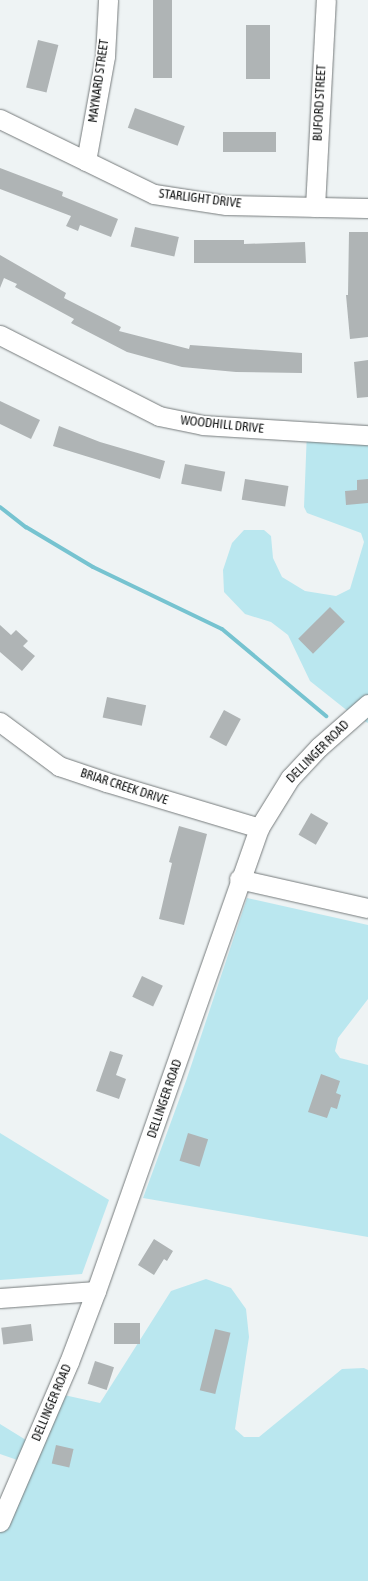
<!DOCTYPE html>
<style>
body{margin:0}
#map{position:relative;width:368px;height:1581px;overflow:hidden;background:#eef3f4;font-family:"Asap Condensed",sans-serif}
div>[style]{position:absolute}
.green>*{inset:0;background:#bae7ef}
.stream>*{height:4px;margin:-2px;padding:0 2px;transform-origin:2px;border-radius:2px;background:#76c3d0}
.building>*{inset:0;background:#afb4b5;transform-origin:0 0}
.roads{filter:drop-shadow(0 0 1px #767b7c) drop-shadow(0 0 1px #767b7c)}
.minor>*{height:19px;margin:-9.5px;padding:0 9.5px;transform-origin:9.5px;border-radius:9.5px;background:#fff}
span{translate:-50% -50%;white-space:nowrap;text-align:center;line-height:1.15;-webkit-text-stroke:3.5px #fff;paint-order:stroke}
.street-label{font-size:13px;color:#121414}
</style>
<div id="map">
<div class="green">
<div style="clip-path:polygon(307px 431px,368px 435px,368px 723px,354px 716px,310px 681px,288px 635px,271px 622px,245px 614px,224px 592px,223px 570px,232px 543px,244px 530px,264px 530px,271px 536px,273px 558px,282px 577px,305px 591px,336px 596px,350px 589px,364px 542px,361px 533px,307px 513px,304px 507px)"></div>
<div style="clip-path:polygon(247px 898px,368px 925px,368px 999px,338px 1038px,335px 1051px,340px 1058px,368px 1065px,368px 1237px,143px 1198px,186px 1081px)"></div>
<div style="clip-path:polygon(0 1133px,109px 1200px,82px 1274px,0 1280px)"></div>
<div style="clip-path:polygon(206px 1279px,231px 1288px,246px 1309px,249px 1337px,235px 1429px,244px 1437px,259px 1437px,342px 1369px,364px 1368px,368px 1370px,368px 1581px,0 1581px,0 1522px,26px 1463px,0 1454px,0 1424px,34px 1445px,55px 1393px,100px 1403px,171px 1291px)"></div>
</div>
<div class="stream">
<div style="left:0;top:507px;width:33px;rotate:38deg"></div>
<div style="left:26px;top:527px;width:78px;rotate:30.8deg"></div>
<div style="left:93px;top:567px;width:143px;rotate:25.7deg"></div>
<div style="left:222px;top:629px;width:136px;rotate:39.9deg"></div>
</div>
<div class="building">
<div style="left:153px;top:0;width:19px;height:78px"></div>
<div style="left:246px;top:25px;width:24px;height:54px"></div>
<div style="left:38px;top:40px;width:21px;height:49px;rotate:14deg"></div>
<div style="left:135px;top:108px;width:53px;height:21px;rotate:20deg"></div>
<div style="left:223px;top:132px;width:53px;height:20px"></div>
<div style="clip-path:polygon(0 168px,63px 192px,62px 196px,118px 219px,111px 237px,80px 225px,78px 231px,66px 226px,71px 216px,0 189px)"></div>
<div style="left:135px;top:227px;width:45px;height:20px;rotate:13deg"></div>
<div style="clip-path:polygon(349px 232px,368px 232px,368px 337px,350px 339px,346px 295px,348px 295px)"></div>
<div style="clip-path:polygon(194px 240px,244px 240px,244px 244px,305px 242px,306px 263px,194px 263px)"></div>
<div style="clip-path:polygon(0 255px,66px 293px,64px 298px,121px 327px,119px 331px,189px 349px,190px 345px,302px 353px,302px 373px,236px 372px,182px 367px,127px 352px,71px 323px,74px 319px,15px 287px,17px 284px,4px 278px,0 288px)"></div>
<div style="clip-path:polygon(368px 360px,368px 397px,357px 398px,354px 362px)"></div>
<div style="clip-path:polygon(0 401px,40px 420px,31px 439px,0 424px)"></div>
<div style="clip-path:polygon(59px 426px,100px 442px,165px 461px,160px 479px,53px 446px)"></div>
<div style="left:185px;top:464px;width:41px;height:20px;rotate:11deg"></div>
<div style="left:245px;top:479px;width:44px;height:21px;rotate:9deg"></div>
<div style="clip-path:polygon(368px 479px,368px 503px,346px 505px,345px 491px,357px 490px,357px 480px)"></div>
<div style="left:330px;top:607px;width:21px;height:45px;rotate:45deg"></div>
<div style="clip-path:polygon(0 625px,11px 635px,16px 630px,28px 641px,23px 646px,35px 656px,22px 671px,0 652px)"></div>
<div style="left:107px;top:697px;width:40px;height:21px;rotate:12deg"></div>
<div style="left:224px;top:710px;width:19px;height:31px;rotate:28deg"></div>
<div style="left:311px;top:813px;width:20px;height:25px;rotate:30deg"></div>
<div style="clip-path:polygon(179px 826px,207px 834px,184px 925px,159px 919px,172px 863px,169px 862px)"></div>
<div style="left:142px;top:976px;width:23px;height:23px;rotate:25deg"></div>
<div style="clip-path:polygon(110px 1051px,123px 1055px,116px 1075px,126px 1079px,119px 1099px,96px 1091px)"></div>
<div style="clip-path:polygon(321px 1074px,340px 1081px,336px 1093px,341px 1095px,337px 1109px,331px 1107px,327px 1118px,308px 1112px)"></div>
<div style="left:188px;top:1133px;width:21px;height:29px;rotate:17deg"></div>
<div style="clip-path:polygon(154px 1239px,173px 1251px,167px 1261px,164px 1259px,154px 1275px,138px 1265px)"></div>
<div style="left:140px;top:1323px;width:21px;height:26px;rotate:90deg"></div>
<div style="left:31px;top:1324px;width:17px;height:30px;rotate:83deg"></div>
<div style="left:215px;top:1329px;width:16px;height:63px;rotate:14deg"></div>
<div style="left:95px;top:1361px;width:20px;height:24px;rotate:18deg"></div>
<div style="left:56px;top:1445px;width:18px;height:19px;rotate:13deg"></div>
</div>
<div class="roads">
<div class="minor">
<div style="left:0;top:119px;width:171px;rotate:26deg"></div>
<div style="left:154px;top:194px;width:73px;rotate:8.7deg"></div>
<div style="left:226px;top:205px;width:142px;rotate:1.2deg"></div>
<div style="left:86px;top:161px;width:107px;rotate:-79.7deg"></div>
<div style="left:105px;top:56px;width:56px;rotate:-86.9deg"></div>
<div style="left:315px;top:207px;width:207px;rotate:-87deg"></div>
<div style="left:0;top:335px;width:178px;rotate:27deg"></div>
<div style="left:159px;top:416px;width:45px;rotate:11.6deg"></div>
<div style="left:203px;top:425px;width:165px;rotate:3.5deg"></div>
<div style="left:0;top:722px;width:74px;rotate:36.7deg"></div>
<div style="left:59px;top:766px;width:50px;rotate:18.8deg"></div>
<div style="left:106px;top:782px;width:160px;rotate:16.7deg"></div>
<div style="left:239px;top:879px;width:132px;rotate:12.7deg"></div>
<div style="left:0;top:1298px;width:96px;rotate:-4.2deg"></div>
<div style="left:0;top:1522px;width:174px;rotate:-66.7deg"></div>
<div style="left:69px;top:1362px;width:76px;rotate:-69.2deg"></div>
<div style="left:96px;top:1291px;width:491px;rotate:-70.6deg"></div>
<div style="left:259px;top:828px;width:59px;rotate:-58.2deg"></div>
<div style="left:290px;top:778px;width:42px;rotate:-46.9deg"></div>
<div style="left:319px;top:747px;width:65px;rotate:-41.3deg"></div>
</div>
</div>
<div class="street-label">
<span style="left:99px;top:81px;rotate:-82deg">MAYNARD STREET</span>
<span style="left:320px;top:103px;rotate:-87deg">BUFORD STREET</span>
<span style="left:200px;top:199px;rotate:7deg">STARLIGHT DRIVE</span>
<span style="left:222px;top:425px;rotate:6deg">WOODHILL DRIVE</span>
<span style="left:318px;top:752px;rotate:-45deg">DELLINGER ROAD</span>
<span style="left:124px;top:787px;rotate:18deg">BRIAR CREEK DRIVE</span>
<span style="left:165px;top:1099px;rotate:-71deg">DELLINGER ROAD</span>
<span style="left:52px;top:1403px;rotate:-67deg">DELLINGER ROAD</span>
</div>
</div>
